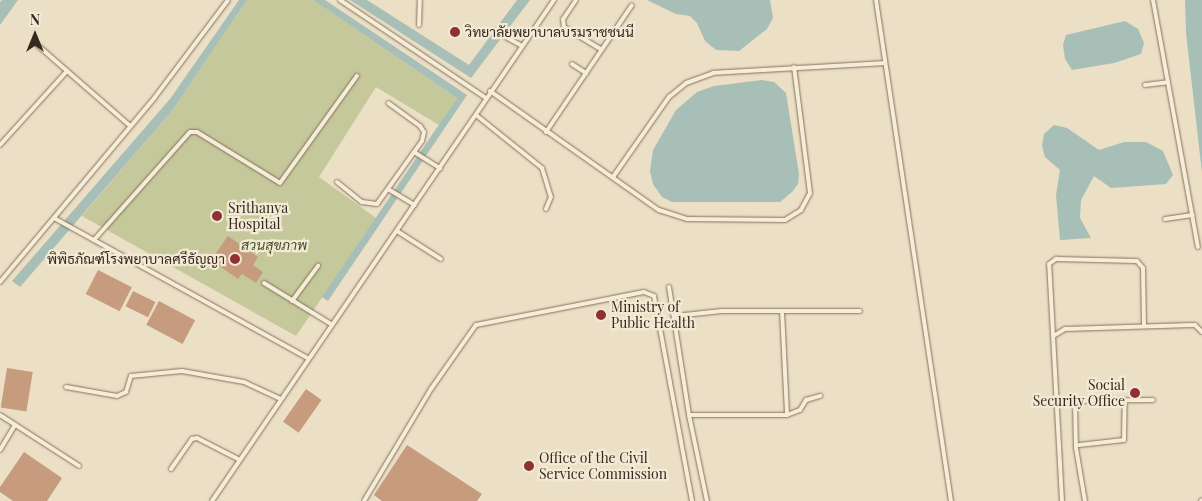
<!DOCTYPE html>
<meta charset="utf-8">
<style>
body{margin:0}
#map{position:relative;width:1202px;height:501px;overflow:hidden;background:#ebdfc6;font-family:"Playfair Display",Sarabun,serif}
div>[style]{position:absolute}
.green>*{inset:0;background:#c4c89a}
.water>*{inset:0;background:#a7bfb7}
.building>*{inset:0;background:#c69b7e;transform-origin:0 0}
.roads{filter:drop-shadow(0 0 1px #85715d) drop-shadow(0 0 1px #85715d)}
.lane>*{height:4px;margin:-2px;padding:0 2px;transform-origin:2px;border-radius:2px;background:#f6edd8}
.dots>*{width:14px;height:14px;translate:-50% -50%;box-sizing:border-box;border:2px solid #f3ead5;border-radius:50%}
span{translate:-50% -50%;white-space:nowrap;text-align:center;line-height:1.15;-webkit-text-stroke:4.5px #f3ead5;paint-order:stroke}
.poi-label{font-size:14px;color:#362a20}
.left{translate:0 -50%;text-align:left}
.right{translate:-100% -50%;text-align:right}
.park-label{font-size:14px;color:#475128;font-style:italic}
.north{position:absolute;left:10px;top:10px;width:50px;height:50px;-webkit-text-stroke:4px #f3ead5;paint-order:stroke;rotate:0deg;font-size:14px;font-weight:700;line-height:20px;text-align:center;color:#362a20}
.north::after{content:'';display:block;margin:auto;width:18px;height:22px;background:#362a20;clip-path:polygon(50% 0,100% 100%,50% 72%,0 100%)}
</style>
<div id="map">
<div class="green">
<div style="clip-path:polygon(247px 0,313px 0,457px 98px,439px 125px,376px 87px,319px 177px,376px 218px,296px 336px,82px 216px,172px 111px)"></div>
</div>
<div class="water">
<div style="clip-path:polygon(2px 0,18px 0,0 25px,0 2px)"></div>
<div style="clip-path:polygon(239px 0,247px 0,172px 111px,20px 287px,12px 281px,170px 99px)"></div>
<div style="clip-path:polygon(313px 0,325px 0,467px 95px,328px 301px,322px 297px,457px 98px)"></div>
<div style="clip-path:polygon(350px 0,367px 0,469px 65px,517px 0,530px 0,471px 78px)"></div>
<div style="clip-path:polygon(647px 0,770px 0,773px 18px,767px 29px,739px 51px,716px 50px,705px 41px,697px 23px,690px 16px,676px 14px)"></div>
<div style="clip-path:polygon(1185px 0,1202px 0,1202px 173px,1186px 33px)"></div>
<div style="clip-path:polygon(1125px 21px,1138px 29px,1144px 43px,1141px 54px,1114px 63px,1072px 70px,1065px 59px,1063px 45px,1066px 35px)"></div>
<div style="clip-path:polygon(762px 80px,774px 82px,786px 93px,799px 174px,798px 184px,792px 192px,780px 202px,672px 202px,662px 197px,653px 184px,650px 171px,653px 150px,676px 110px,697px 92px,714px 86px)"></div>
<div style="clip-path:polygon(1054px 125px,1067px 128px,1099px 150px,1124px 142px,1146px 142px,1163px 151px,1173px 175px,1166px 184px,1111px 188px,1094px 176px,1081px 200px,1080px 218px,1091px 238px,1060px 240px,1056px 195px,1060px 170px,1045px 157px,1042px 146px,1044px 134px)"></div>
</div>
<div class="building">
<div style="clip-path:polygon(228px 236px,258px 257px,253px 265px,263px 272px,256px 283px,242px 274px,238px 279px,211px 260px)"></div>
<div style="left:98px;top:270px;width:38px;height:27px;rotate:27deg"></div>
<div style="left:133px;top:291px;width:25px;height:17px;rotate:26deg"></div>
<div style="left:159px;top:301px;width:41px;height:27px;rotate:28deg"></div>
<div style="left:7px;top:368px;width:26px;height:40px;rotate:9deg"></div>
<div style="left:306px;top:389px;width:19px;height:40px;rotate:35deg"></div>
<div style="clip-path:polygon(407px 445px,482px 494px,477px 501px,382px 501px,374px 495px)"></div>
<div style="clip-path:polygon(24px 452px,62px 478px,47px 501px,13px 501px,0 492px,0 487px)"></div>
</div>
<div class="roads">
<div class="lane">
<div style="left:340px;top:0;width:176px;rotate:33.9deg"></div>
<div style="left:576px;top:0;width:23px;rotate:124deg"></div>
<div style="left:563px;top:19px;width:8px;rotate:83deg"></div>
<div style="left:564px;top:27px;width:44px;rotate:31.2deg"></div>
<div style="left:876px;top:0;width:507px;rotate:81.49deg"></div>
<div style="left:1153px;top:0;width:251px;rotate:79.7deg"></div>
<div style="left:419px;top:25px;width:25px;rotate:-88deg"></div>
<div style="left:495px;top:31px;width:31px;rotate:29deg"></div>
<div style="left:35px;top:43px;width:126px;rotate:41.1deg"></div>
<div style="left:572px;top:64px;width:17px;rotate:33deg"></div>
<div style="left:1145px;top:85px;width:23px;rotate:-7deg"></div>
<div style="left:490px;top:91px;width:207px;rotate:35.2deg"></div>
<div style="left:659px;top:210px;width:29px;rotate:18deg"></div>
<div style="left:687px;top:219px;width:98px;rotate:0.6deg"></div>
<div style="left:785px;top:220px;width:19px;rotate:-32deg"></div>
<div style="left:801px;top:210px;width:19px;rotate:-62deg"></div>
<div style="left:810px;top:193px;width:127px;rotate:-97.2deg"></div>
<div style="left:476px;top:115px;width:85px;rotate:38.8deg"></div>
<div style="left:542px;top:168px;width:30px;rotate:73deg"></div>
<div style="left:551px;top:197px;width:13px;rotate:113deg"></div>
<div style="left:546px;top:132px;width:153px;rotate:-55.9deg"></div>
<div style="left:0;top:145px;width:100px;rotate:-47.8deg"></div>
<div style="left:414px;top:152px;width:31px;rotate:32deg"></div>
<div style="left:613px;top:177px;width:98px;rotate:-55deg"></div>
<div style="left:669px;top:97px;width:22px;rotate:-39deg"></div>
<div style="left:686px;top:83px;width:29px;rotate:-20deg"></div>
<div style="left:713px;top:73px;width:171px;rotate:-3.3deg"></div>
<div style="left:337px;top:182px;width:32px;rotate:39deg"></div>
<div style="left:362px;top:202px;width:15px;rotate:8deg"></div>
<div style="left:377px;top:204px;width:77px;rotate:-54.5deg"></div>
<div style="left:422px;top:141px;width:9px;rotate:-77deg"></div>
<div style="left:424px;top:132px;width:7px;rotate:-124deg"></div>
<div style="left:420px;top:126px;width:39px;rotate:-144deg"></div>
<div style="left:388px;top:189px;width:31px;rotate:31deg"></div>
<div style="left:54px;top:218px;width:290px;rotate:28.9deg"></div>
<div style="left:1165px;top:219px;width:28px;rotate:-8deg"></div>
<div style="left:397px;top:231px;width:52px;rotate:32.5deg"></div>
<div style="left:94px;top:240px;width:144px;rotate:-48.4deg"></div>
<div style="left:190px;top:132px;width:7px"></div>
<div style="left:197px;top:132px;width:97px;rotate:31.6deg"></div>
<div style="left:280px;top:183px;width:132px;rotate:-54.3deg"></div>
<div style="left:0;top:282px;width:241px;rotate:-50deg"></div>
<div style="left:155px;top:97px;width:121px;rotate:-53deg"></div>
<div style="left:264px;top:283px;width:79px;rotate:31.5deg"></div>
<div style="left:669px;top:287px;width:130px;rotate:81.1deg"></div>
<div style="left:689px;top:415px;width:88px;rotate:78.2deg"></div>
<div style="left:292px;top:301px;width:44px;rotate:-53.4deg"></div>
<div style="left:782px;top:311px;width:78px"></div>
<div style="left:675px;top:316px;width:47px;rotate:-6.1deg"></div>
<div style="left:722px;top:311px;width:60px"></div>
<div style="left:782px;top:311px;width:104px;rotate:87.2deg"></div>
<div style="left:1055px;top:335px;width:12px;rotate:-31deg"></div>
<div style="left:1065px;top:329px;width:130px;rotate:-1.8deg"></div>
<div style="left:1195px;top:325px;width:10px;rotate:45deg"></div>
<div style="left:66px;top:387px;width:52px;rotate:10deg"></div>
<div style="left:117px;top:396px;width:10px;rotate:-24deg"></div>
<div style="left:126px;top:392px;width:17px;rotate:-73deg"></div>
<div style="left:131px;top:376px;width:51px;rotate:-5.6deg"></div>
<div style="left:182px;top:371px;width:63px;rotate:10.1deg"></div>
<div style="left:244px;top:382px;width:40px;rotate:25deg"></div>
<div style="left:1058px;top:401px;width:95px;rotate:-0.6deg"></div>
<div style="left:1075px;top:401px;width:47px;rotate:88.8deg"></div>
<div style="left:1076px;top:448px;width:54px;rotate:80.4deg"></div>
<div style="left:0;top:415px;width:94px;rotate:32.8deg"></div>
<div style="left:689px;top:415px;width:98px"></div>
<div style="left:787px;top:415px;width:14px;rotate:-21deg"></div>
<div style="left:800px;top:410px;width:12px;rotate:-59deg"></div>
<div style="left:806px;top:400px;width:15px;rotate:-16deg"></div>
<div style="left:1079px;top:445px;width:45px;rotate:-6.3deg"></div>
<div style="left:1124px;top:440px;width:39px;rotate:-89deg"></div>
<div style="left:0;top:450px;width:29px;rotate:-59deg"></div>
<div style="left:171px;top:469px;width:37px;rotate:-55deg"></div>
<div style="left:192px;top:439px;width:5px;rotate:-11deg"></div>
<div style="left:197px;top:438px;width:48px;rotate:27.1deg"></div>
<div style="left:212px;top:501px;width:607px;rotate:-55.68deg"></div>
<div style="left:364px;top:501px;width:131px;rotate:-59.1deg"></div>
<div style="left:431px;top:389px;width:78px;rotate:-54.9deg"></div>
<div style="left:476px;top:325px;width:171px;rotate:-11.1deg"></div>
<div style="left:644px;top:292px;width:11px;rotate:22deg"></div>
<div style="left:654px;top:296px;width:208px;rotate:79.5deg"></div>
<div style="left:1062px;top:501px;width:237px;rotate:-93.1deg"></div>
<div style="left:1049px;top:264px;width:9px;rotate:-36deg"></div>
<div style="left:1056px;top:259px;width:81px;rotate:1.4deg"></div>
<div style="left:1137px;top:261px;width:9px;rotate:49deg"></div>
<div style="left:1143px;top:268px;width:58px;rotate:89deg"></div>
<div style="left:1201px;top:501px;width:1px;rotate:-45deg"></div>
</div>
</div>
<div class="dots">
<div style="left:455px;top:32px;background:#8f3134"></div>
<div style="left:217px;top:216px;background:#8f3134"></div>
<div style="left:235px;top:259px;background:#8f3134"></div>
<div style="left:601px;top:315px;background:#8f3134"></div>
<div style="left:1135px;top:393px;background:#8f3134"></div>
<div style="left:529px;top:466px;background:#8f3134"></div>
</div>
<div class="poi-label">
<span class="left" style="left:465px;top:32px">วิทยาลัยพยาบาลบรมราชชนนี</span>
<span class="left" style="left:228px;top:216px">Srithanya<br>Hospital</span>
<span class="right" style="left:225px;top:259px">พิพิธภัณฑ์โรงพยาบาลศรีธัญญา</span>
<span class="left" style="left:611px;top:315px">Ministry of<br>Public Health</span>
<span class="right" style="left:1125px;top:393px">Social<br>Security Office</span>
<span class="left" style="left:539px;top:466px">Office of the Civil<br>Service Commission</span>
</div>
<div class="park-label">
<span style="left:274px;top:245px">สวนสุขภาพ</span>
</div>
<div class="north">N</div>
</div>
